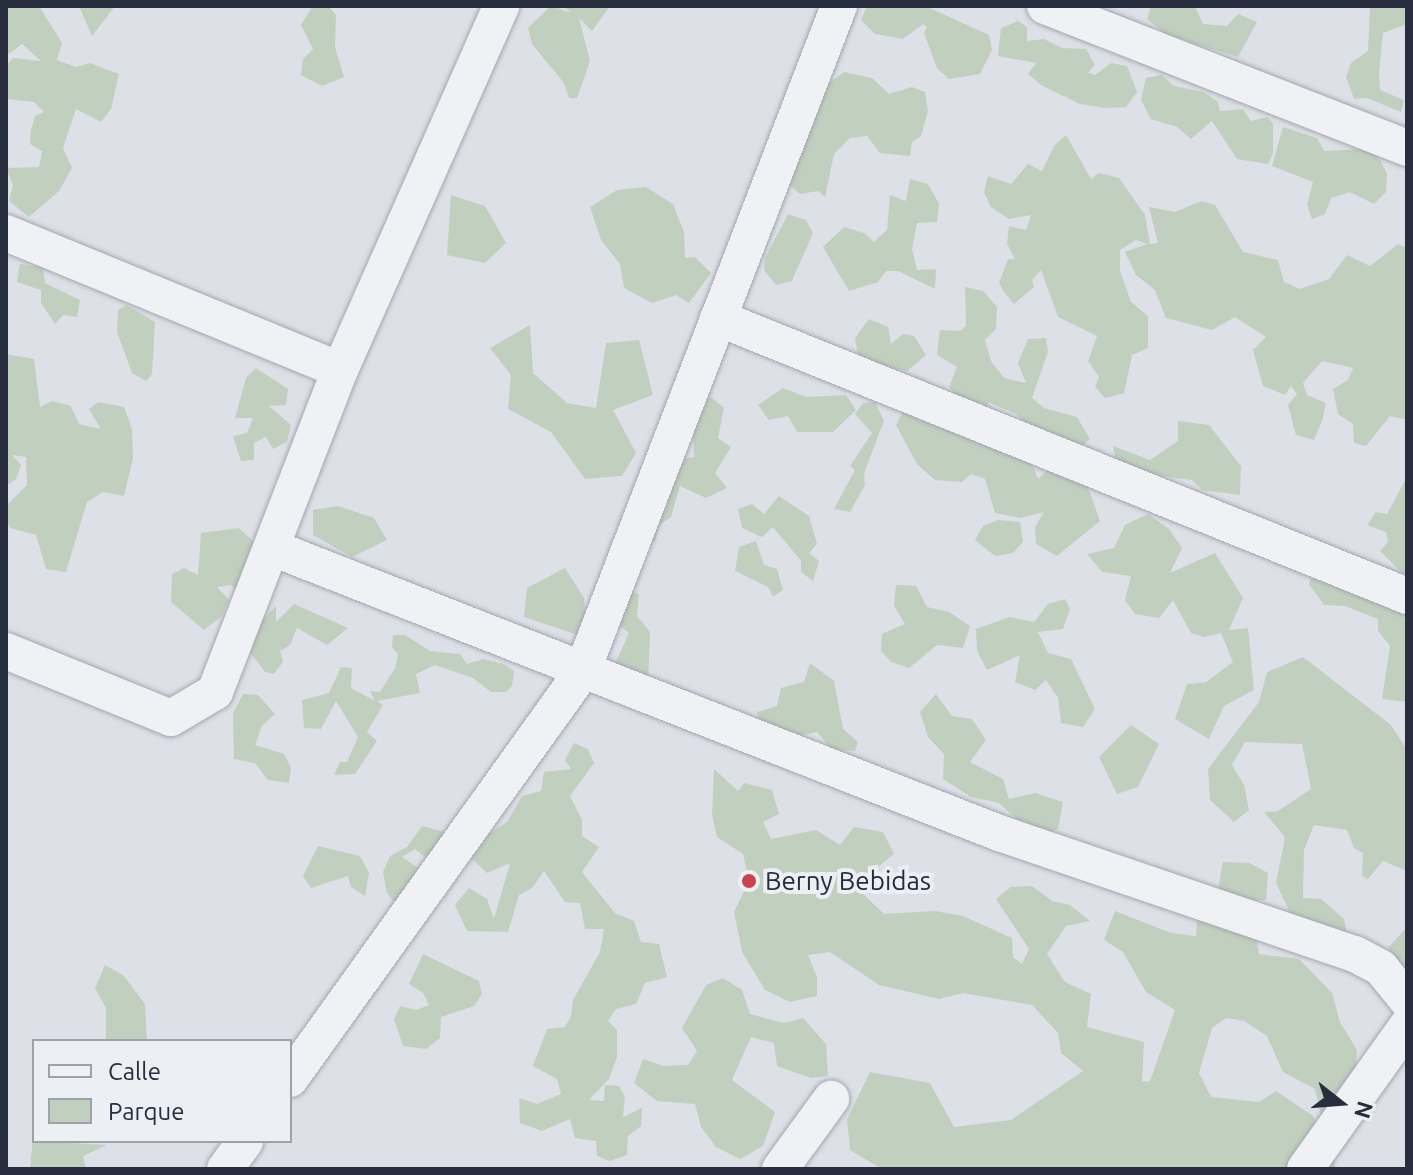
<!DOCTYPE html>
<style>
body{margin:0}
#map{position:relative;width:1413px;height:1175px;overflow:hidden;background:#dde0e6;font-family:Ubuntu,sans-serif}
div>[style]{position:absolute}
.green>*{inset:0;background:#c1d0be}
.roads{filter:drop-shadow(0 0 2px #a3a7b0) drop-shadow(0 0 2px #a3a7b0)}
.street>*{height:36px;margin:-18px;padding:0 18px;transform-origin:18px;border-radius:18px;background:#eff1f5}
.dots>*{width:22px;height:22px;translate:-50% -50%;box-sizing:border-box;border:4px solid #eceff4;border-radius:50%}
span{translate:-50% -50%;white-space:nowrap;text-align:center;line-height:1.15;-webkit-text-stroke:8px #eceff4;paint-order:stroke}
.poi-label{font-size:26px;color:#272d3c}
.left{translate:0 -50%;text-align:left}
.frame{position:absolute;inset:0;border:8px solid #272d3c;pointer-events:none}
.legend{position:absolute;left:32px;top:1039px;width:260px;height:104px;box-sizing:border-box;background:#eceff4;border:2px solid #9da1aa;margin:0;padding:10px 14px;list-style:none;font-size:24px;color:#272d3c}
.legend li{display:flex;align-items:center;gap:16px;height:40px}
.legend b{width:40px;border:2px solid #9da1aa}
.north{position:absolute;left:1301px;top:1063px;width:80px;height:80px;-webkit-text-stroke:6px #eceff4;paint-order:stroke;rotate:107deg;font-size:22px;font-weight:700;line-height:32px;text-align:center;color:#272d3c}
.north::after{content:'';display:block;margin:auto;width:28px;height:36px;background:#272d3c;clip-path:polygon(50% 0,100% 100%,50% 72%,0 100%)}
</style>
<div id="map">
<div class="green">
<div style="clip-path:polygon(6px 6px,39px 6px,62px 43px,57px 60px,76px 67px,90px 63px,119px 74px,111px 109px,101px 122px,76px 109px,63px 148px,72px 168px,59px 191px,29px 217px,9px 201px,13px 185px,6px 168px,39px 167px,42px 151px,30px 144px,31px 130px,35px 116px,44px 112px,34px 102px,6px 99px,6px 66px,13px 58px,41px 61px,22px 44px,6px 56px)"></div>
<div style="clip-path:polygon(79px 6px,115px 6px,92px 36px)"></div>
<div style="clip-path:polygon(328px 6px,336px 15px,335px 47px,344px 77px,322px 86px,301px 75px,303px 59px,313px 49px,301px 25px,312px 7px)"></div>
<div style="clip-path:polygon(551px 6px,572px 13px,563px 6px,610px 6px,592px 31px,579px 18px,590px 61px,577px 98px,569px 98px,564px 83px,532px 44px,528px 28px)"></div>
<div style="clip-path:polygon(867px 6px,925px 6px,989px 35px,992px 50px,980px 74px,949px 79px,937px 68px,924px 33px,927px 27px,923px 24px,903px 39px,875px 34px,861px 20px)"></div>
<div style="clip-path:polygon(1151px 6px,1195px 6px,1203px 24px,1227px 26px,1238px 14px,1257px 22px,1238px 57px,1167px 35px,1147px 19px)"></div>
<div style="clip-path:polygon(1370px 6px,1407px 6px,1407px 24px,1383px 33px,1379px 72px,1380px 90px,1404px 100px,1401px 112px,1367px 98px,1354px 99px,1346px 77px,1351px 63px,1368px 51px)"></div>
<div style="clip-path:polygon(1018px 21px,1027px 27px,1027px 41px,1044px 39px,1062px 48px,1086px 49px,1095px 65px,1088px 73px,1095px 75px,1111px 63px,1127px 66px,1137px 92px,1126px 107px,1106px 108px,1080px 104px,1041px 85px,1028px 74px,1036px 63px,998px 56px,1001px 28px)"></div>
<div style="clip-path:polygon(844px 72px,872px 78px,889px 94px,912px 87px,925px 92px,928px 111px,921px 136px,912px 142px,910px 156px,880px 153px,867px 136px,850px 138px,834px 154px,825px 197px,818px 191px,800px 194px,776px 173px,809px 98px)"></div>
<div style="clip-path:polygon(1162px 75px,1174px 86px,1204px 92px,1218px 102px,1220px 111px,1243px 109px,1251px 121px,1267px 117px,1273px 123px,1273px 154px,1268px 164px,1237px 159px,1212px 121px,1191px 139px,1177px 127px,1151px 119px,1141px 100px,1146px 78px)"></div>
<div style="clip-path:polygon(1283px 127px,1317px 138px,1324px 151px,1364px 149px,1379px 158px,1387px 174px,1386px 192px,1374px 204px,1350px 192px,1331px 198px,1325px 214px,1312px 219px,1307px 205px,1313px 182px,1272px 166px)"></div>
<div style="clip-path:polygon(1066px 135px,1091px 179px,1099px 173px,1119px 178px,1145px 215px,1150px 244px,1158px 243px,1149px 207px,1175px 212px,1201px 201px,1215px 205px,1243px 252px,1278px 260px,1284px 282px,1300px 289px,1329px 279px,1347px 255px,1370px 266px,1398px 244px,1407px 248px,1407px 420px,1390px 416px,1366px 446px,1354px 443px,1353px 424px,1338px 414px,1333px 389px,1348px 380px,1353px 368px,1322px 361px,1303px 383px,1307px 395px,1326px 403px,1322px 421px,1314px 440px,1296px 435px,1288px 405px,1297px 394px,1291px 386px,1285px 395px,1263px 386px,1253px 350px,1266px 337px,1235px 317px,1212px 330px,1166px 318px,1155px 290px,1136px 275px,1125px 252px,1147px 244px,1136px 240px,1120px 250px,1120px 271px,1131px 302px,1148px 316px,1148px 348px,1132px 355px,1124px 393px,1105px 398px,1095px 387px,1099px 377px,1088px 361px,1097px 336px,1058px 317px,1041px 270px,1032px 280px,1034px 287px,1014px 304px,1004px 292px,999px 283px,1008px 259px,1015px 259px,1007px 244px,1009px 226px,1026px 230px,1031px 215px,1009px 219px,991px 207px,984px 192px,988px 176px,1011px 184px,1028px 164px,1042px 171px,1054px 146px)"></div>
<div style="clip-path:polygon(910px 179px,928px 184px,939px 204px,937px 222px,917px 223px,912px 249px,917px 270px,936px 269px,935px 289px,898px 271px,886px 271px,878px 282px,849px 291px,823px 247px,844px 227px,864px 233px,874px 242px,887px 230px,890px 195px,906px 201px)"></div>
<div style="clip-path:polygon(646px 187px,673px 204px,684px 232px,685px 258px,695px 257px,711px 273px,689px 303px,676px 295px,652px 303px,624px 288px,620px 264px,601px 240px,590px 207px,617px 190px)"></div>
<div style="clip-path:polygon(451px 195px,485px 206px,506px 243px,485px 263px,447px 255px)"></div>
<div style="clip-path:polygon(788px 214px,806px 220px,813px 233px,792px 281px,776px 285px,764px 270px,765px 258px)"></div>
<div style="clip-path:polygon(20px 264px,43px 268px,45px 283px,80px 300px,77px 317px,63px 315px,55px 324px,41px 303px,41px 290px,17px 282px)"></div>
<div style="clip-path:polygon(965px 287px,983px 291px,997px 307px,996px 329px,985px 340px,991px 361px,1004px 378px,1026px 383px,1018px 363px,1028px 339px,1046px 338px,1048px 352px,1032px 398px,1044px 408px,1077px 417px,1090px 439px,1080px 448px,1036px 434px,1016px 414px,988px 402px,987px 414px,963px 405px,949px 387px,957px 367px,937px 355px,940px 330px,960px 331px,966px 326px)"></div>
<div style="clip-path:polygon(127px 305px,155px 322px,152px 374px,146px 381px,132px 373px,117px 332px,118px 310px)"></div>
<div style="clip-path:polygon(869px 319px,888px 327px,891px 344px,903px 334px,914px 336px,926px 355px,907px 371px,869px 363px,858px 355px,855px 338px)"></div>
<div style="clip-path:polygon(530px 325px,533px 373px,567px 403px,596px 408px,606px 343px,639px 340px,653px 395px,613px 410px,636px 453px,622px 476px,585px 479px,551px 432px,508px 409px,511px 375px,490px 348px)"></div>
<div style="clip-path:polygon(6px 354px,34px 359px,40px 407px,52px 401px,71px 406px,79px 424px,101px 429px,89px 409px,98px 402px,124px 407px,132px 429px,133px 458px,124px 496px,103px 492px,87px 502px,66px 572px,46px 569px,36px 535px,10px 528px,6px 519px,6px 506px,27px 485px,26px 457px,12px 455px,21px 465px,16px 479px,6px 486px)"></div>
<div style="clip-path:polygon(256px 368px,288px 389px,286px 405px,269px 406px,291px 425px,287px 442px,273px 449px,266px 437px,254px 443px,254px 460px,241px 461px,233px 436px,247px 433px,253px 418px,235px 418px,246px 378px)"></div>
<div style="clip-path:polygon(783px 388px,806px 397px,846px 395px,856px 410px,833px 432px,797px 432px,788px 416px,769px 420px,758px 405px)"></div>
<div style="clip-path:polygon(711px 397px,724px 408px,718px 438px,731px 447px,715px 473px,727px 488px,706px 498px,680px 486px,671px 517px,659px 525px,655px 542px,648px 542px,668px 461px,694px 457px,692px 409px)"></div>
<div style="clip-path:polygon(875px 402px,884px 421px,864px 473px,865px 485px,850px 512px,834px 509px,855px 470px,850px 466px,872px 433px,855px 414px,863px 403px)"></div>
<div style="clip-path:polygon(906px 405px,1029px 456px,1038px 479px,1053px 465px,1083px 473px,1100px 521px,1057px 556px,1036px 544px,1035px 527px,1044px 512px,1020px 518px,995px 513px,985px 479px,971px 474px,962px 482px,935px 480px,917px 464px,896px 425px)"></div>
<div style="clip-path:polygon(1178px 421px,1209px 425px,1241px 466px,1240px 495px,1202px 490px,1192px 480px,1136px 473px,1116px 461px,1113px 446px,1150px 460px,1178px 441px)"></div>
<div style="clip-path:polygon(1407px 477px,1407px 573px,1402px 573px,1380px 551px,1388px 542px,1386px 532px,1367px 525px,1376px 512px,1387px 514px)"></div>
<div style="clip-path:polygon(779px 496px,809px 516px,817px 544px,809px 553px,819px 561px,813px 581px,801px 572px,801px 561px,773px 527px,762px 537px,742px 528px,738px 509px,752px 504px,764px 514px)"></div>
<div style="clip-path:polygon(338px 506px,374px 518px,387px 540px,352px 557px,313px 535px,313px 510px)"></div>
<div style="clip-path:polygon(1148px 514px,1169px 529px,1182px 548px,1170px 573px,1215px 553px,1243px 598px,1229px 630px,1248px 628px,1254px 690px,1224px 706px,1209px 739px,1175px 719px,1187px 684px,1206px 682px,1233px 662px,1221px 633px,1204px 637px,1191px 633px,1173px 600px,1159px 618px,1135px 614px,1125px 600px,1131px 576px,1102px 572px,1087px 554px,1114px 548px,1125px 525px)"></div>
<div style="clip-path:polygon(998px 520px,1020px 522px,1023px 542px,1013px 553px,995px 556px,975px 540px,983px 526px)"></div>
<div style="clip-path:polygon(239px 528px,258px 546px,241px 593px,231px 585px,217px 587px,229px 600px,221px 617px,204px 630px,171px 602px,172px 574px,184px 568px,198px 575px,201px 533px)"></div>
<div style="clip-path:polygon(756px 541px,764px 565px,777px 569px,783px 590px,773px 597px,768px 587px,735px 571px,739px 547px)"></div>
<div style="clip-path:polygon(565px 568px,584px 598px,587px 638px,524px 617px,527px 588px)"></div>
<div style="clip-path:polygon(1313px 571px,1407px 605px,1407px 702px,1382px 699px,1390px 646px,1378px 631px,1378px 619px,1345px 606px,1324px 605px,1309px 584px)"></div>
<div style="clip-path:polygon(896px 585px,916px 586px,927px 607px,949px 612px,970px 626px,963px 648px,937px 645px,909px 668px,891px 662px,881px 651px,882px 634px,905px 624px,894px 606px)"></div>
<div style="clip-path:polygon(624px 590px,639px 594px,637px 616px,650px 632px,648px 684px,614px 666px,629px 633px,612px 620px)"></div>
<div style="clip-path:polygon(1065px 599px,1070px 609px,1063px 629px,1038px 632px,1048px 653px,1071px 659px,1095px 709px,1083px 727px,1061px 723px,1058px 698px,1046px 680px,1035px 690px,1015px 682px,1020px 655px,987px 670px,977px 651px,976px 629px,1009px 617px,1034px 622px,1048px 604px)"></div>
<div style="clip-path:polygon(294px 604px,348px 628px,327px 645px,297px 628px,290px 645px,280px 651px,283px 662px,274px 674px,265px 672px,249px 651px,258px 624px,276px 606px,276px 622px)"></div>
<div style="clip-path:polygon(393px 635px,405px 635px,430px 651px,460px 654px,467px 664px,483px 659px,504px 664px,514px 671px,512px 686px,506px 692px,491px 692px,473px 678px,435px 665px,416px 674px,420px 693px,377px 701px,383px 705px,367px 732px,377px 741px,355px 774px,334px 775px,340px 762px,347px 762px,358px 737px,336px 701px,321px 729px,304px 728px,302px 700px,329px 693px,341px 667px,352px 668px,351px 688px,375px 701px,370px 691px,380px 692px,395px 668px,398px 654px,392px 648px)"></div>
<div style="clip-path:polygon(1303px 657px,1391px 725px,1407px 750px,1407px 871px,1383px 861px,1368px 879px,1362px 876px,1363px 853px,1354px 848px,1347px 830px,1314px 825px,1304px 850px,1303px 898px,1321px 899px,1344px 919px,1347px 934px,1295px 923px,1276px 883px,1285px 837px,1264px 812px,1278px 811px,1311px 789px,1302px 744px,1245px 742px,1232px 765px,1244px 785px,1249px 810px,1234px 822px,1210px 800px,1208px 769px,1259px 702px,1267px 672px)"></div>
<div style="clip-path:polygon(810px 663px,834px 681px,843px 729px,858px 742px,855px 751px,832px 750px,817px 732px,778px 740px,762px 728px,757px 712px,777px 706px,781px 688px,804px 682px)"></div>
<div style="clip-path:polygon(243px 694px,258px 695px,275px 714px,262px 726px,255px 745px,284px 754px,291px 768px,289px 783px,268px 780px,255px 763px,234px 759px,233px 713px)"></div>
<div style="clip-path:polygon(936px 694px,952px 716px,972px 719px,986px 740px,970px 762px,1003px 779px,1009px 799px,1035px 793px,1063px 802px,1058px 829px,1045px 834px,1028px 829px,999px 803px,971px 797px,943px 779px,944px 754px,928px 737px,920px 712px)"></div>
<div style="clip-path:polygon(1131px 725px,1159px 744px,1138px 787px,1117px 794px,1099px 757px)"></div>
<div style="clip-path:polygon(574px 743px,588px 749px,594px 763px,570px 796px,582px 820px,582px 836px,599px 847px,582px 872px,615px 913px,634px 921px,641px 942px,659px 944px,667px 977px,645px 983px,636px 1004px,616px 1009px,608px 1021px,617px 1030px,617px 1057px,609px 1079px,589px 1100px,604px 1101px,605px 1085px,619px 1086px,625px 1097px,623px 1117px,642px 1108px,641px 1126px,628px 1136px,627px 1155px,610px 1161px,597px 1156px,596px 1141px,575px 1138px,570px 1119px,542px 1131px,520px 1123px,519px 1098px,537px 1104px,561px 1094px,557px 1079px,533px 1066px,547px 1029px,565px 1027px,571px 1016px,573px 1000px,600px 952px,604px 929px,585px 929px,580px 903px,565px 902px,544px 871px,532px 888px,519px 895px,508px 932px,467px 931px,455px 905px,469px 888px,487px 899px,494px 919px,510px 863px,487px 873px,471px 858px,490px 833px,507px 822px,522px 796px,541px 791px,544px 772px,571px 769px,565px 760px)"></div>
<div style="clip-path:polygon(714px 769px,738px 791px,744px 783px,772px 790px,779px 814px,763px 822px,771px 839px,816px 830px,840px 845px,854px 827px,883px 832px,894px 854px,873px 871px,864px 895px,884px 914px,935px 911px,963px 916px,1012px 938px,1013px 957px,1022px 964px,1029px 949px,996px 899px,1011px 887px,1032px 886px,1052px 901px,1070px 905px,1090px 921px,1066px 926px,1047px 954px,1065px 982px,1091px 994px,1087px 1027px,1144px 1042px,1142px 1082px,1150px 1081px,1175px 1010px,1146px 992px,1123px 952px,1104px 940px,1115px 911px,1171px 933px,1196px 936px,1197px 920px,1225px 919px,1256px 937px,1259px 954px,1299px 959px,1332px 993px,1340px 1022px,1357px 1050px,1355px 1077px,1323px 1124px,1315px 1089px,1283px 1072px,1267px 1036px,1244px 1021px,1226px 1018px,1212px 1028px,1199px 1073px,1211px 1097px,1259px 1102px,1276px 1091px,1313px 1116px,1326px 1136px,1335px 1135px,1335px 1169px,882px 1169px,850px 1150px,847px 1119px,870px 1072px,930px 1083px,954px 1127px,1011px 1120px,1083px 1071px,1061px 1053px,1058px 1033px,1032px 1005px,963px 993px,939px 999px,879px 985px,830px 952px,808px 955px,817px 977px,817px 996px,790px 1002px,765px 990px,742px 952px,734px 912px,749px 881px,743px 854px,717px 837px,712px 815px)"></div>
<div style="clip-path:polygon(422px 826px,445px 832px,451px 856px,430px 861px,415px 849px,402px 857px,421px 870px,397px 905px,387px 893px,383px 872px,390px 856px,407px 847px)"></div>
<div style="clip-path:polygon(318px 846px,360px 856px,369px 873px,365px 896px,351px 887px,348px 876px,311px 888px,303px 876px)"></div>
<div style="clip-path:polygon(1223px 862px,1249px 863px,1268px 873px,1266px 900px,1238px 901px,1218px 889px)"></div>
<div style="clip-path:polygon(1407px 927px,1407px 974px,1396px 970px,1388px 948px)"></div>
<div style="clip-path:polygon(423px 954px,479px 981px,482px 994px,474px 1006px,441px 1017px,440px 1038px,426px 1049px,403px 1046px,394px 1019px,400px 1006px,416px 1010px,429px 1005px,423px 993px,409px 984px)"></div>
<div style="clip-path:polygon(105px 965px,123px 975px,145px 1004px,147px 1041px,106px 1041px,106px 1008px,95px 988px)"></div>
<div style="clip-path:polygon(723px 978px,742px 990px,750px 1014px,784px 1023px,803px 1018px,826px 1044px,828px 1076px,811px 1078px,777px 1066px,774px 1043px,751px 1037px,732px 1080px,775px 1112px,763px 1146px,740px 1159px,716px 1147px,701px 1127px,695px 1104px,657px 1101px,634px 1083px,643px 1059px,664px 1066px,688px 1065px,697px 1051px,682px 1028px,706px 985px)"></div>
<div style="clip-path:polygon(34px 1126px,34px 1141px,107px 1145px,83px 1156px,86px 1169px,30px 1169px)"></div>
</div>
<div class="roads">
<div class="street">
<div style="left:1045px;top:6px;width:389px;rotate:21.4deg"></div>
<div style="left:6px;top:233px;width:361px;rotate:22.3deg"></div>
<div style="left:718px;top:318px;width:743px;rotate:21.97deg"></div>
<div style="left:275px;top:549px;width:778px;rotate:21.42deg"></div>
<div style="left:999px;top:833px;width:376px;rotate:18.8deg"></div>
<div style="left:1355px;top:954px;width:30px;rotate:28deg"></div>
<div style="left:1381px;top:968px;width:41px;rotate:50.9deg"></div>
<div style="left:6px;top:651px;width:178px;rotate:22.1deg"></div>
<div style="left:171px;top:718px;width:51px;rotate:-30.6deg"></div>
<div style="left:215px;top:692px;width:345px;rotate:-68.8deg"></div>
<div style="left:340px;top:370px;width:398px;rotate:-66.1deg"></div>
<div style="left:290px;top:1079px;width:501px;rotate:-54.34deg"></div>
<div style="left:582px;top:672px;width:714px;rotate:-68.9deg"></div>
<div style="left:225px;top:1169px;width:34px;rotate:-54deg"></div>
<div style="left:780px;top:1169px;width:87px;rotate:-53.9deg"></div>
<div style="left:1305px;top:1169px;width:176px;rotate:-54.5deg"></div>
</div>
</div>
<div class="dots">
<div style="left:749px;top:881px;background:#c94450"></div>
</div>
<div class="poi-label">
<span class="left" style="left:765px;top:881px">Berny Bebidas</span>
</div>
<div class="frame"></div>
<ul class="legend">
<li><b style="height:10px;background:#eff1f5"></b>Calle</li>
<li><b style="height:22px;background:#c1d0be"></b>Parque</li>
</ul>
<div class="north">N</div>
</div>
